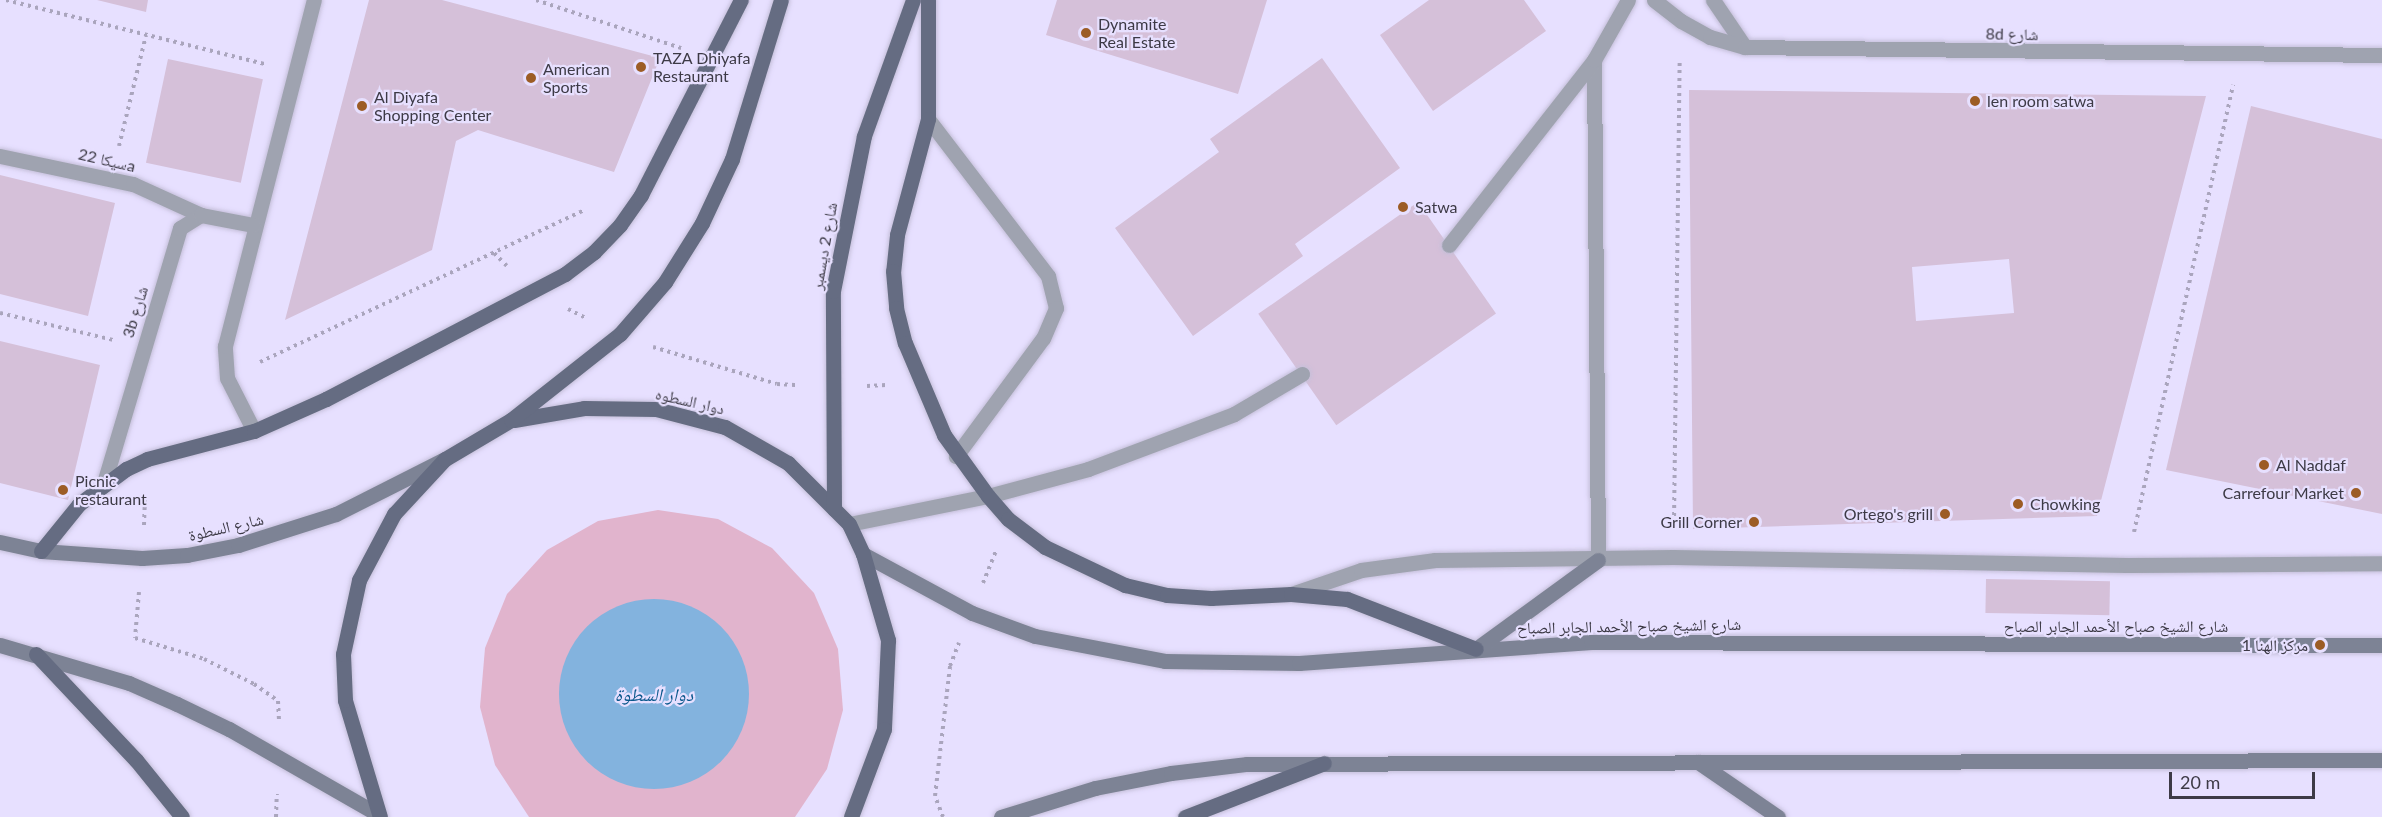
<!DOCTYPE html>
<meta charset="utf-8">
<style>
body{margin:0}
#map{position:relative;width:2382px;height:817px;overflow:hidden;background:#e7e0ff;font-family:Lato,"Noto Naskh Arabic",sans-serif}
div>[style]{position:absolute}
.green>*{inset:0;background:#e1b4cd}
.water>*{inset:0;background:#83b3de}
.round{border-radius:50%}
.building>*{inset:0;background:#d5c0d9;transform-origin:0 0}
.path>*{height:4px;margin-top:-2px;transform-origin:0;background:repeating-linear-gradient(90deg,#aaa5bd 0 3px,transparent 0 7.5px)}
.roads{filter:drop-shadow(0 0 2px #c5bfda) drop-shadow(0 0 2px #c5bfda)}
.service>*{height:15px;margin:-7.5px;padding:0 7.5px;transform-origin:7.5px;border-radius:7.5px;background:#9fa3b0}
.minor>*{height:15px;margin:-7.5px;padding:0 7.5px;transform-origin:7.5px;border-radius:7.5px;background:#9fa3b0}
.secondary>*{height:15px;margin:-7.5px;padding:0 7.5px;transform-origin:7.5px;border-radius:7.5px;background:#7d8395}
.primary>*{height:15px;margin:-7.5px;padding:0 7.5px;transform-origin:7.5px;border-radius:7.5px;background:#656c82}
.dots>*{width:16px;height:16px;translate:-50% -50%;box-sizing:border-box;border:3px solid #e7e0ff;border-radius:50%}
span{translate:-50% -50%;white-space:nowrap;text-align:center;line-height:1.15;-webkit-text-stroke:4.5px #e7e0ff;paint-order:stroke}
.poi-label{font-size:16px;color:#3d3a46}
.left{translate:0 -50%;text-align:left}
.right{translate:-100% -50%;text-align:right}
.street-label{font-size:16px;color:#3d3a46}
.water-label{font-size:18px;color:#08568b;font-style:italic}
.scale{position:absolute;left:2169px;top:772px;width:146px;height:27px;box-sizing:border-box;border:3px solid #3d3a46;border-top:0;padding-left:8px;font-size:18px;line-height:21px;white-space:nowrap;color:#3d3a46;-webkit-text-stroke:4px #e7e0ff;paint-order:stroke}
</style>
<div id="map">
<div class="green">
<div style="clip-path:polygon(658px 510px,718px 519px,772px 548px,814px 593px,838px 649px,843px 710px,827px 769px,795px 817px,529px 817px,495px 765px,480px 707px,485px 648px,507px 594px,547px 550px,598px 521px)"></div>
</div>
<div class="water">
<div class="round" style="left:559px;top:599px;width:190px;height:190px"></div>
</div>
<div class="building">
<div style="clip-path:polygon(97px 0,148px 0,146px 12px)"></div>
<div style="clip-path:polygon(369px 0,442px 0,660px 58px,614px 172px,478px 130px,456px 141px,432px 250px,285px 320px)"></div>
<div style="clip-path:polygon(1057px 0,1267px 0,1238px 94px,1046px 35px)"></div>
<div style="clip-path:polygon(1429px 0,1524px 0,1546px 31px,1433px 111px,1380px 35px)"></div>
<div style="clip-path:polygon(1322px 58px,1400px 168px,1295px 244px,1303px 256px,1193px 336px,1115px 228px,1219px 152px,1210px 139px)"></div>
<div style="left:168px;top:59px;width:97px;height:106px;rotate:12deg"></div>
<div style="clip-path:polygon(evenodd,1689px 90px,2206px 96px,2097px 516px,1693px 529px,1689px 90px,2009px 259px,2014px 313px,1916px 321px,1912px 267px,2009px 259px)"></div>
<div style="clip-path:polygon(2251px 106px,2382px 139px,2382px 514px,2166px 470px)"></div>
<div style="clip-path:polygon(0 175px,115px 203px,88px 316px,0 294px)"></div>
<div style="left:1418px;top:202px;width:136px;height:195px;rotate:55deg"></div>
<div style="clip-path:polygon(0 341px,100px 365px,68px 500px,0 483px)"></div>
<div style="left:1986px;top:579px;width:124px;height:34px;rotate:1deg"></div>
</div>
<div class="path">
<div style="left:6px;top:0;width:267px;rotate:13.9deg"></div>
<div style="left:536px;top:0;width:153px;rotate:18.3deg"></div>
<div style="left:119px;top:146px;width:114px;rotate:-76.3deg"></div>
<div style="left:494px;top:253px;width:18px;rotate:45deg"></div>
<div style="left:568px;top:309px;width:20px;rotate:27deg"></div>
<div style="left:0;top:313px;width:116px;rotate:13.4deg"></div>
<div style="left:653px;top:347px;width:129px;rotate:16.6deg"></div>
<div style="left:777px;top:384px;width:22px;rotate:3deg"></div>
<div style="left:260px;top:362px;width:359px;rotate:-25.1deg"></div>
<div style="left:867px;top:386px;width:19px;rotate:-3deg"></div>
<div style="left:1674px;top:523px;width:463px;rotate:-89.3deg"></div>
<div style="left:144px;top:525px;width:29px;rotate:-88deg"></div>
<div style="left:2134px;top:532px;width:458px;rotate:-77.5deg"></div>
<div style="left:983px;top:583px;width:35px;rotate:-68deg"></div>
<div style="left:139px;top:592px;width:46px;rotate:95deg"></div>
<div style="left:135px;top:638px;width:72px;rotate:16.9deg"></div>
<div style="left:204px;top:659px;width:56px;rotate:26.6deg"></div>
<div style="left:254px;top:684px;width:29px;rotate:35deg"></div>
<div style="left:278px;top:701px;width:19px;rotate:87deg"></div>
<div style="left:276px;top:817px;width:23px;rotate:-88deg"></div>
<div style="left:943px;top:817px;width:22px;rotate:-111deg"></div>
<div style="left:935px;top:796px;width:131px;rotate:-83.4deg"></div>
<div style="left:950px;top:666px;width:25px;rotate:-69deg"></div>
</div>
<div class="roads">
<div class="service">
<div style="left:1713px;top:0;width:57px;rotate:55.8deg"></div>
<div style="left:1594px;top:60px;width:500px;rotate:89.54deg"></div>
<div style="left:928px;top:119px;width:198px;rotate:52.6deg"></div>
<div style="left:1048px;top:276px;width:33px;rotate:76deg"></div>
<div style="left:1056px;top:308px;width:33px;rotate:113deg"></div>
<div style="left:1043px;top:338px;width:147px;rotate:126.4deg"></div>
<div style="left:1449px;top:245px;width:235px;rotate:-51.9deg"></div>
<div style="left:1594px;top:60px;width:69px;rotate:-60.5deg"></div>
<div style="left:849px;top:524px;width:142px;rotate:-11.4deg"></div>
<div style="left:988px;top:496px;width:104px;rotate:-15.1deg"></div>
<div style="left:1088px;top:469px;width:156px;rotate:-20.6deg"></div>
<div style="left:1234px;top:414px;width:79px;rotate:-30.5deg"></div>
</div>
<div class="minor">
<div style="left:1654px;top:0;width:34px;rotate:38deg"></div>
<div style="left:1681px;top:21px;width:33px;rotate:29deg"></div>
<div style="left:1710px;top:37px;width:36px;rotate:16deg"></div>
<div style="left:1745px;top:47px;width:637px;rotate:0.72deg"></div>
<div style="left:0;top:156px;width:136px;rotate:11.9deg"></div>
<div style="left:133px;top:184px;width:75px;rotate:24.5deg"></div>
<div style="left:254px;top:431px;width:59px;rotate:-117deg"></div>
<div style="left:227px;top:378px;width:32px;rotate:-94deg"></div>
<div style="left:225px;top:346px;width:357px;rotate:-75.6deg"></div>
<div style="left:104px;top:483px;width:266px;rotate:-73.4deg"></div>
<div style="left:180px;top:228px;width:25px;rotate:-32deg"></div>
<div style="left:201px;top:215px;width:53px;rotate:10.9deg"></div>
<div style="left:1291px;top:594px;width:74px;rotate:-18.9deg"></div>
<div style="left:1361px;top:570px;width:75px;rotate:-7.7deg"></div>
<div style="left:1435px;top:560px;width:238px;rotate:-0.7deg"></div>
<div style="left:1673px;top:557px;width:453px;rotate:1deg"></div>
<div style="left:2126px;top:565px;width:256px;rotate:-0.4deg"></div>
</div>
<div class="secondary">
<div style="left:0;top:542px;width:42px;rotate:12.4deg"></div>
<div style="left:41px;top:551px;width:101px;rotate:4deg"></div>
<div style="left:142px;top:558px;width:45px;rotate:-3.8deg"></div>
<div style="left:187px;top:555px;width:52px;rotate:-11.1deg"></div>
<div style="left:238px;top:545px;width:103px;rotate:-17.6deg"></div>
<div style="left:336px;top:514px;width:120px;rotate:-26.8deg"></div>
<div style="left:863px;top:554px;width:124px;rotate:28.4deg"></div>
<div style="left:972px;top:613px;width:67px;rotate:20.1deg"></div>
<div style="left:1035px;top:636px;width:132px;rotate:10.9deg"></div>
<div style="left:1165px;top:661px;width:134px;rotate:0.9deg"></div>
<div style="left:1299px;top:663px;width:293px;rotate:-4.1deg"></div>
<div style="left:1591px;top:642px;width:791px;rotate:0.22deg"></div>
<div style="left:0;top:645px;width:134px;rotate:16.4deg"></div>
<div style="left:129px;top:683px;width:52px;rotate:23.6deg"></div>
<div style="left:177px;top:704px;width:58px;rotate:25.7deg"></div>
<div style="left:229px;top:729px;width:173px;rotate:29.8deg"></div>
<div style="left:1476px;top:649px;width:151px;rotate:-36.1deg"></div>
<div style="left:1698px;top:762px;width:97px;rotate:34.5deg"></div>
<div style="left:1001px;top:817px;width:98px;rotate:-17.1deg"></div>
<div style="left:1095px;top:788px;width:77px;rotate:-11.2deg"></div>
<div style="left:1171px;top:773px;width:77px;rotate:-6.8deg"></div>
<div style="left:1247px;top:764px;width:1135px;rotate:-0.2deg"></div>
</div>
<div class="primary">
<div style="left:928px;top:0;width:119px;rotate:90deg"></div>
<div style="left:928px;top:119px;width:120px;rotate:105deg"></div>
<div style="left:897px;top:235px;width:36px;rotate:96deg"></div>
<div style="left:893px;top:271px;width:37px;rotate:85deg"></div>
<div style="left:896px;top:308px;width:36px;rotate:76deg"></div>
<div style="left:905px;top:343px;width:100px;rotate:67deg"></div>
<div style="left:944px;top:435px;width:75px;rotate:54.2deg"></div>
<div style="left:988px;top:496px;width:30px;rotate:49deg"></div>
<div style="left:1008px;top:519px;width:46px;rotate:37.1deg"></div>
<div style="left:1045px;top:547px;width:89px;rotate:25.4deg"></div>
<div style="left:1125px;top:585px;width:43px;rotate:13.4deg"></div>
<div style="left:1167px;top:595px;width:44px;rotate:3.9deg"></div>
<div style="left:1211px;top:598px;width:80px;rotate:-2.9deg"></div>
<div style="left:1291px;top:594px;width:56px;rotate:5.1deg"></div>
<div style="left:1347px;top:599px;width:138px;rotate:21.2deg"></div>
<div style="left:514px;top:420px;width:71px;rotate:-9.7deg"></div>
<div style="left:584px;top:408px;width:72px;rotate:0.8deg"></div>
<div style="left:656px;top:409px;width:71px;rotate:14.6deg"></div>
<div style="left:725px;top:427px;width:73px;rotate:29.7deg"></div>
<div style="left:788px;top:463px;width:86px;rotate:45deg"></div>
<div style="left:849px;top:524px;width:33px;rotate:65deg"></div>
<div style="left:863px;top:554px;width:90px;rotate:73.8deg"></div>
<div style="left:888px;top:640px;width:89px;rotate:92.6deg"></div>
<div style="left:884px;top:729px;width:94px;rotate:110.6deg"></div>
<div style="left:834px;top:509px;width:218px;rotate:-90.3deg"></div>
<div style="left:833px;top:291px;width:158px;rotate:-78.7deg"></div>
<div style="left:864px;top:136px;width:145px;rotate:-70.2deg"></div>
<div style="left:41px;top:551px;width:60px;rotate:-51deg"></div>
<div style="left:79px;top:504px;width:59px;rotate:-36.7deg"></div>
<div style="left:126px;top:469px;width:23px;rotate:-25deg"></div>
<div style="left:147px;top:459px;width:111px;rotate:-14.7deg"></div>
<div style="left:254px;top:431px;width:79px;rotate:-24deg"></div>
<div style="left:326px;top:399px;width:270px;rotate:-27.6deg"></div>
<div style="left:565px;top:274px;width:36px;rotate:-37deg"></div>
<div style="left:594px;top:252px;width:37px;rotate:-46deg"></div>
<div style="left:620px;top:225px;width:37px;rotate:-55deg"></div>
<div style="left:641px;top:195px;width:219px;rotate:-62.9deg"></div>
<div style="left:36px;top:654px;width:146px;rotate:46.7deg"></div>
<div style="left:136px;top:760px;width:73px;rotate:51.1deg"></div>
<div style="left:380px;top:817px;width:122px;rotate:-106.7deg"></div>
<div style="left:345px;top:700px;width:46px;rotate:-92.5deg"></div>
<div style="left:343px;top:654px;width:76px;rotate:-77.8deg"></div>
<div style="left:359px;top:580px;width:75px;rotate:-62.1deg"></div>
<div style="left:394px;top:514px;width:75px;rotate:-47.2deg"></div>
<div style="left:445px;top:459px;width:77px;rotate:-30.6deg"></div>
<div style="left:511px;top:420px;width:139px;rotate:-38.3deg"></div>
<div style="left:620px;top:334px;width:69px;rotate:-49.1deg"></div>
<div style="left:665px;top:282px;width:70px;rotate:-57.9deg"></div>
<div style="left:702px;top:223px;width:71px;rotate:-64.9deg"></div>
<div style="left:732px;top:159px;width:166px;rotate:-72.9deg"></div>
<div style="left:1185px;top:817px;width:149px;rotate:-21.2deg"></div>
</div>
</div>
<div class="dots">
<div style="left:1086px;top:33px;background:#9c5c25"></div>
<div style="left:641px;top:67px;background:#9c5c25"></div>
<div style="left:531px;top:78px;background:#9c5c25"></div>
<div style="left:1975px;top:101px;background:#9c5c25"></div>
<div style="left:362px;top:106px;background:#9c5c25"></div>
<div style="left:1403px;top:207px;background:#9c5c25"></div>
<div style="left:2264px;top:465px;background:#9c5c25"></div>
<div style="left:63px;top:490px;background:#9c5c25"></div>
<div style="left:2356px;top:493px;background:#9c5c25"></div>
<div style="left:2018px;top:504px;background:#9c5c25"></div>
<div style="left:1945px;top:514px;background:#9c5c25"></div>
<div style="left:1754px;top:522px;background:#9c5c25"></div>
<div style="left:2320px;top:645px;background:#9c5c25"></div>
</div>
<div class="poi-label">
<span class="left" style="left:1098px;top:33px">Dynamite<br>Real Estate</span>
<span class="left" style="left:653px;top:67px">TAZA Dhiyafa<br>Restaurant</span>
<span class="left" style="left:543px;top:78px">American<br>Sports</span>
<span class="left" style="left:374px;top:106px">Al Diyafa<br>Shopping Center</span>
<span class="left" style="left:1987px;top:101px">len room satwa</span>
<span class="left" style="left:1415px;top:207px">Satwa</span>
<span class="left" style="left:2276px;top:465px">Al Naddaf</span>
<span class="left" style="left:75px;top:490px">Picnic<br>restaurant</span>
<span class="right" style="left:2344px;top:493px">Carrefour Market</span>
<span class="left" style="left:2030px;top:504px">Chowking</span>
<span class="right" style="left:1933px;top:514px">Ortego's grill</span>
<span class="right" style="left:1742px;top:522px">Grill Corner</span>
<span class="right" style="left:2308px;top:645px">مركز الهنا 1</span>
</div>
<div class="street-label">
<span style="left:2012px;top:34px;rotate:1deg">8d شارع</span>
<span style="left:107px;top:160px;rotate:13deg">سيكا 22a</span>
<span style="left:824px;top:246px;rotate:-80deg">شارع 2 ديسمبر</span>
<span style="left:135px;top:312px;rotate:-73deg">3b شارع</span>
<span style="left:690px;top:401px;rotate:13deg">دوار السطوه</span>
<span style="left:226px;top:527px;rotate:-13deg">شارع السطوة</span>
<span style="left:1629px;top:626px;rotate:-1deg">شارع الشيخ صباح الأحمد الجابر الصباح</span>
<span style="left:2116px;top:626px">شارع الشيخ صباح الأحمد الجابر الصباح</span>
</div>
<div class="water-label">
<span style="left:654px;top:694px">دوار السطوة</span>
</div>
<div class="scale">20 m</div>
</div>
